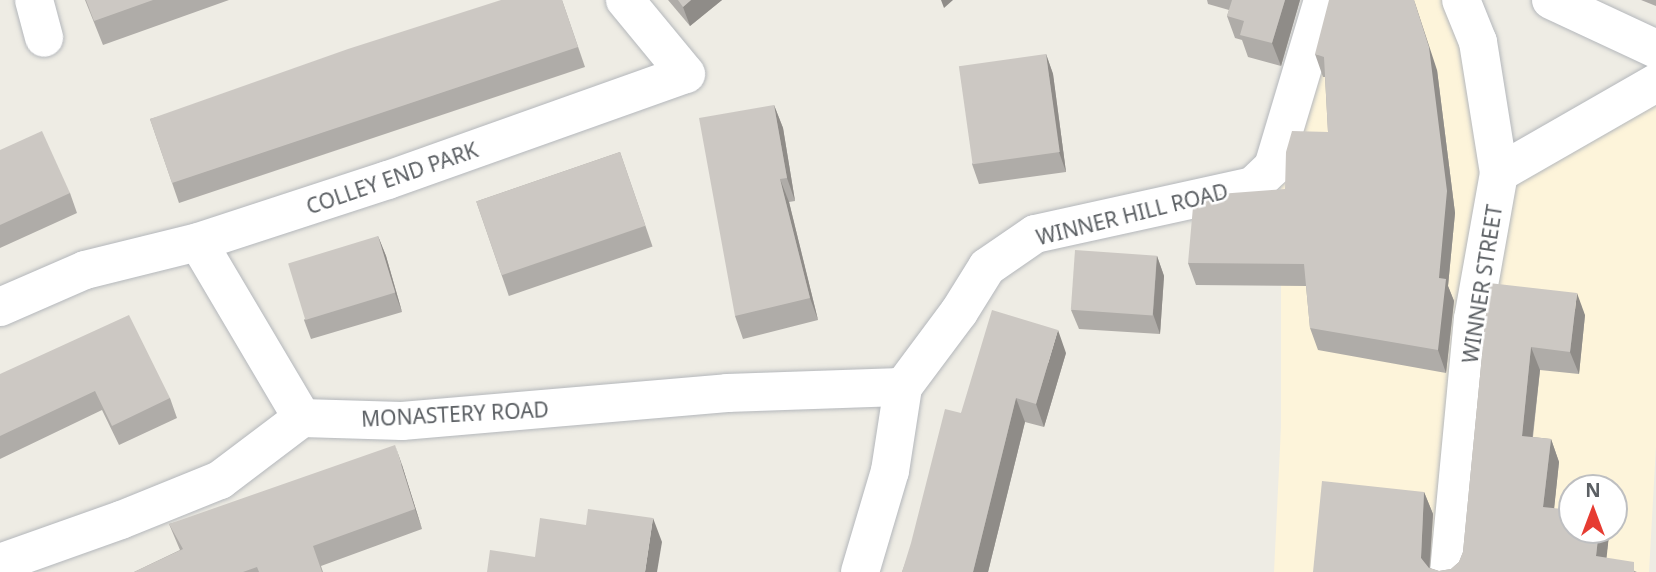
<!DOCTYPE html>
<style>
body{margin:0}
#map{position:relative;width:1656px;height:572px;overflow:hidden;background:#eeece4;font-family:"Noto Sans",sans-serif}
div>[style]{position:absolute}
.commercial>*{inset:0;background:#fdf4da}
.roads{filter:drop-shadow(0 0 2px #b4b7bb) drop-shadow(0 0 2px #b4b7bb)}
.street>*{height:38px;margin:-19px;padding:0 19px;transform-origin:19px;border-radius:19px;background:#fff}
.secondary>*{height:38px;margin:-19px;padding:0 19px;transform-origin:19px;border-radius:19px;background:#fff}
.wall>*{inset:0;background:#afaca8;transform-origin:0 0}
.shaded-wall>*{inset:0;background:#8f8c88}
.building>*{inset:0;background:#ccc8c3;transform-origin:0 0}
span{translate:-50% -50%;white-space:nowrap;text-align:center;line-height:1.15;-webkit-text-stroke:5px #fff;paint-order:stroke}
.street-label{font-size:21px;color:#5c6064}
.north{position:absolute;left:1558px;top:474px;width:70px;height:70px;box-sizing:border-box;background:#fff;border:2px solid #bebfc1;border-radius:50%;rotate:0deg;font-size:19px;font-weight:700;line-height:28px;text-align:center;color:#5c6064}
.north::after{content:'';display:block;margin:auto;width:24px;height:32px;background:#e63c32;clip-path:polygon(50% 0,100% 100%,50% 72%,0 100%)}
</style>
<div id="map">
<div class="commercial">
<div style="clip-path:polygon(evenodd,1334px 0,1461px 0,1500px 173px,1656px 83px,1656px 446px,1649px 572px,1274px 572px,1281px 427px,1281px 175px,1334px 0,1572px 488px,1614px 488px,1614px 530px,1572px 530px,1572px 488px)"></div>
</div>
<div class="roads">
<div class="street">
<div style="left:34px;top:0;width:39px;rotate:75deg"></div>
<div style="left:1551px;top:0;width:116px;rotate:25deg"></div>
<div style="left:1499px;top:173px;width:181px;rotate:-29.8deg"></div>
<div style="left:0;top:307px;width:93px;rotate:-23.5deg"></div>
<div style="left:85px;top:270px;width:116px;rotate:-13.9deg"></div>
<div style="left:302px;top:418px;width:204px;rotate:-120.6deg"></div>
<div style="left:198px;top:242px;width:200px;rotate:-18.1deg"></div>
<div style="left:388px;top:180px;width:316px;rotate:-19.6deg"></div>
<div style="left:686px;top:74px;width:96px;rotate:-129.5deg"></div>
<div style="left:0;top:563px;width:128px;rotate:-19.6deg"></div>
<div style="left:121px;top:520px;width:107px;rotate:-22deg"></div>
<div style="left:220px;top:480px;width:103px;rotate:-37.1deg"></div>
<div style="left:302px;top:418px;width:100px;rotate:1.7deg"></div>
<div style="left:402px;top:421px;width:326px;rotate:-4.9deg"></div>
<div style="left:727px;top:393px;width:176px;rotate:-2deg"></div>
<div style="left:860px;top:572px;width:105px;rotate:-73.5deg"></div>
<div style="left:890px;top:471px;width:85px;rotate:-81.2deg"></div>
<div style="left:903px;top:387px;width:94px;rotate:-53.3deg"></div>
<div style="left:959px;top:312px;width:53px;rotate:-58.1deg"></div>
<div style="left:987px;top:267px;width:58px;rotate:-34.5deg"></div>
<div style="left:1035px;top:234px;width:223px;rotate:-12.4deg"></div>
<div style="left:1253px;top:186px;width:28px;rotate:-44deg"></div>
<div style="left:1273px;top:167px;width:174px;rotate:-73.3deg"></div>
</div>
<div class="secondary">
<div style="left:1449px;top:572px;width:254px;rotate:-84.6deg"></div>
<div style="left:1473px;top:319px;width:148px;rotate:-79.9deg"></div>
<div style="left:1499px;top:173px;width:133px;rotate:-99.1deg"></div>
<div style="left:1478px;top:42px;width:45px;rotate:-112deg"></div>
</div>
</div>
<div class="wall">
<div style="clip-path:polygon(85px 0,229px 0,103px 45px)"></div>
<div style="clip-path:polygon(562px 0,585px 67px,179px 203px,150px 119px)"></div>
<div style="clip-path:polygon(668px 0,722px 0,690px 26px)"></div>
<div style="clip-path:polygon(1207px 0,1300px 0,1281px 66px,1248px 57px,1242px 40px,1235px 38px,1227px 16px,1229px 10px,1208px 4px)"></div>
<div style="clip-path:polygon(1641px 0,1656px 0,1656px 6px)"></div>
<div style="clip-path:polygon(1046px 54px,1053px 74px,1066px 172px,979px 184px,972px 164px)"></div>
<div style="clip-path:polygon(1315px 54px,1437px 70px,1455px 213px,1448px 286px,1454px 301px,1446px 373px,1318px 350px,1310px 328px,1306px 286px,1196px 285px,1188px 263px,1285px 189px,1328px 132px,1325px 77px,1323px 77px)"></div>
<div style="clip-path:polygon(774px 105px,783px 128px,795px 201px,789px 202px,818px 320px,743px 339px,735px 316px)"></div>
<div style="clip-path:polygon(0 150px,70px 193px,77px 213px,0 248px)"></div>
<div style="left:620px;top:152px;width:100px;height:152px;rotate:71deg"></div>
<div style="clip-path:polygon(378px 236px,386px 256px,402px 312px,311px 339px,304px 320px)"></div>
<div style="clip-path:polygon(1157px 256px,1164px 276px,1160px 334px,1079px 329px,1071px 310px)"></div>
<div style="clip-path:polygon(1489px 283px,1585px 315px,1579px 374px,1540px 370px,1533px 437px,1551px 439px,1559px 462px,1554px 508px,1572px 530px,1607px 530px,1609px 535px,1606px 558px,1637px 572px,1313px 572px,1424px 492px,1433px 514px,1430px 568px,1439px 571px,1451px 569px,1459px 562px,1463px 552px)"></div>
<div style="clip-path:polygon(1066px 353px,1044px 427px,1025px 422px,988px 572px,902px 572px,961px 413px)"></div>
<div style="clip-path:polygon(0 374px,170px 398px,177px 418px,119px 445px,102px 410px,0 459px)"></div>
<div style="clip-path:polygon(402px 465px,422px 529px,321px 566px,323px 572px,134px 572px,180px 550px,169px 524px)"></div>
</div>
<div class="shaded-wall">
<div style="clip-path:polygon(691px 0,722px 0,690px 26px,683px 7px)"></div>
<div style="clip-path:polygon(941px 0,953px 0,944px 8px)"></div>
<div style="clip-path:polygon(1285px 0,1300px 0,1281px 66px,1272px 43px)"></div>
<div style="clip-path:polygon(1414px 0,1437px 70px,1455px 213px,1448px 286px,1454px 301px,1446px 373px,1438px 350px,1439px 278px)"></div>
<div style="clip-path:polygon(1046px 54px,1053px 74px,1066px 172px,1059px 152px)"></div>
<div style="clip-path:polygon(774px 105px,783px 128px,795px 201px,787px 178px)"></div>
<div style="clip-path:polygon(780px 179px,789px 202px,818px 320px,810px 298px)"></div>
<div style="clip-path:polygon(378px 236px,386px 256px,402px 312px,395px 293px)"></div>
<div style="clip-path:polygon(1157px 256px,1164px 276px,1160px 334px,1153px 314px)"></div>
<div style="clip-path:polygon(1577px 293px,1585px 315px,1579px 374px,1570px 352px)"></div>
<div style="clip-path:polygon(1058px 330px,1066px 353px,1044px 427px,1036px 404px)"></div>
<div style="clip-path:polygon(1531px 347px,1540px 370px,1530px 458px,1522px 436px)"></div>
<div style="clip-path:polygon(1016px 398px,1025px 422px,988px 572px,973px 572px)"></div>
<div style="clip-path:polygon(1551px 439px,1559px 462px,1552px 529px,1543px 507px)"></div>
<div style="clip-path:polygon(395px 445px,402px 465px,422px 529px,415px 509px)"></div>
<div style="clip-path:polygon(1424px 492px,1433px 514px,1429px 572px,1421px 558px)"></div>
<div style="clip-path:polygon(653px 518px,662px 542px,657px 572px,645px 572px)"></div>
<div style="clip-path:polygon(1599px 530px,1607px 530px,1609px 535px,1605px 572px,1596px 556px)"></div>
</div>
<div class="building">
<div style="clip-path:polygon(86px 0,153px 0,94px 21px)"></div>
<div style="clip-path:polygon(501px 0,562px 0,578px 47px,172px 183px,150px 119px,348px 49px)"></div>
<div style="clip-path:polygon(678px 0,691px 0,683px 7px)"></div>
<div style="clip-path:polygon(1232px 0,1285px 0,1272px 43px,1240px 35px,1244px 21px,1227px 16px)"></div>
<div style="clip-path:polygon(1329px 0,1414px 0,1429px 47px,1447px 191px,1439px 278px,1446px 279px,1438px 350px,1310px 328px,1304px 264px,1188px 263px,1193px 207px,1219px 194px,1285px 189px,1286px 152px,1292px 131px,1328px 132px,1324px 57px,1315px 54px)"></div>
<div style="left:1046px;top:54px;width:99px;height:88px;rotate:82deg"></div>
<div style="clip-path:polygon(774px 105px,787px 178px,780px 179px,810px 298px,735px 316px,699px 118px)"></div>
<div style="clip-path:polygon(42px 131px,70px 193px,0 225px,0 150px)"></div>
<div style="left:620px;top:152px;width:78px;height:152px;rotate:71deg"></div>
<div style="left:378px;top:236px;width:59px;height:94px;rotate:73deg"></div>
<div style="left:1075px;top:250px;width:82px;height:60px;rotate:4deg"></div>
<div style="clip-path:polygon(1489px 283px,1577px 293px,1570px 352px,1531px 347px,1522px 436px,1551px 439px,1543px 507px,1572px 510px,1572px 530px,1599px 530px,1596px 556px,1634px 562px,1634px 572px,1313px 572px,1322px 481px,1424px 492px,1421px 558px,1429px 568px,1439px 571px,1451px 569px,1459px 562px,1463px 552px)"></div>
<div style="clip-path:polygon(992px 310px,1058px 330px,1036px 404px,1016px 398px,973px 572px,902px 572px,911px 543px,945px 409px,961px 413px)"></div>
<div style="clip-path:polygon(129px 315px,170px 398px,112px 426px,95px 391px,0 436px,0 374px)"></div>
<div style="clip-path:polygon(395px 445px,415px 509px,313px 546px,322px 572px,259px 572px,257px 567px,243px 572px,134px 572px,183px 549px,169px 524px)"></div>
<div style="clip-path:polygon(588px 509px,653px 518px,645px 572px,487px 572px,490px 550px,535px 557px,540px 518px,586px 525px)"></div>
</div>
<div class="street-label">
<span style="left:392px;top:178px;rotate:-19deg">COLLEY END PARK</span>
<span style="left:1132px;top:214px;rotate:-14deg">WINNER HILL ROAD</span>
<span style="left:1482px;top:284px;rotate:-81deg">WINNER STREET</span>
<span style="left:455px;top:414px;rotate:-3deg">MONASTERY ROAD</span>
</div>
<div class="north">N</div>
</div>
